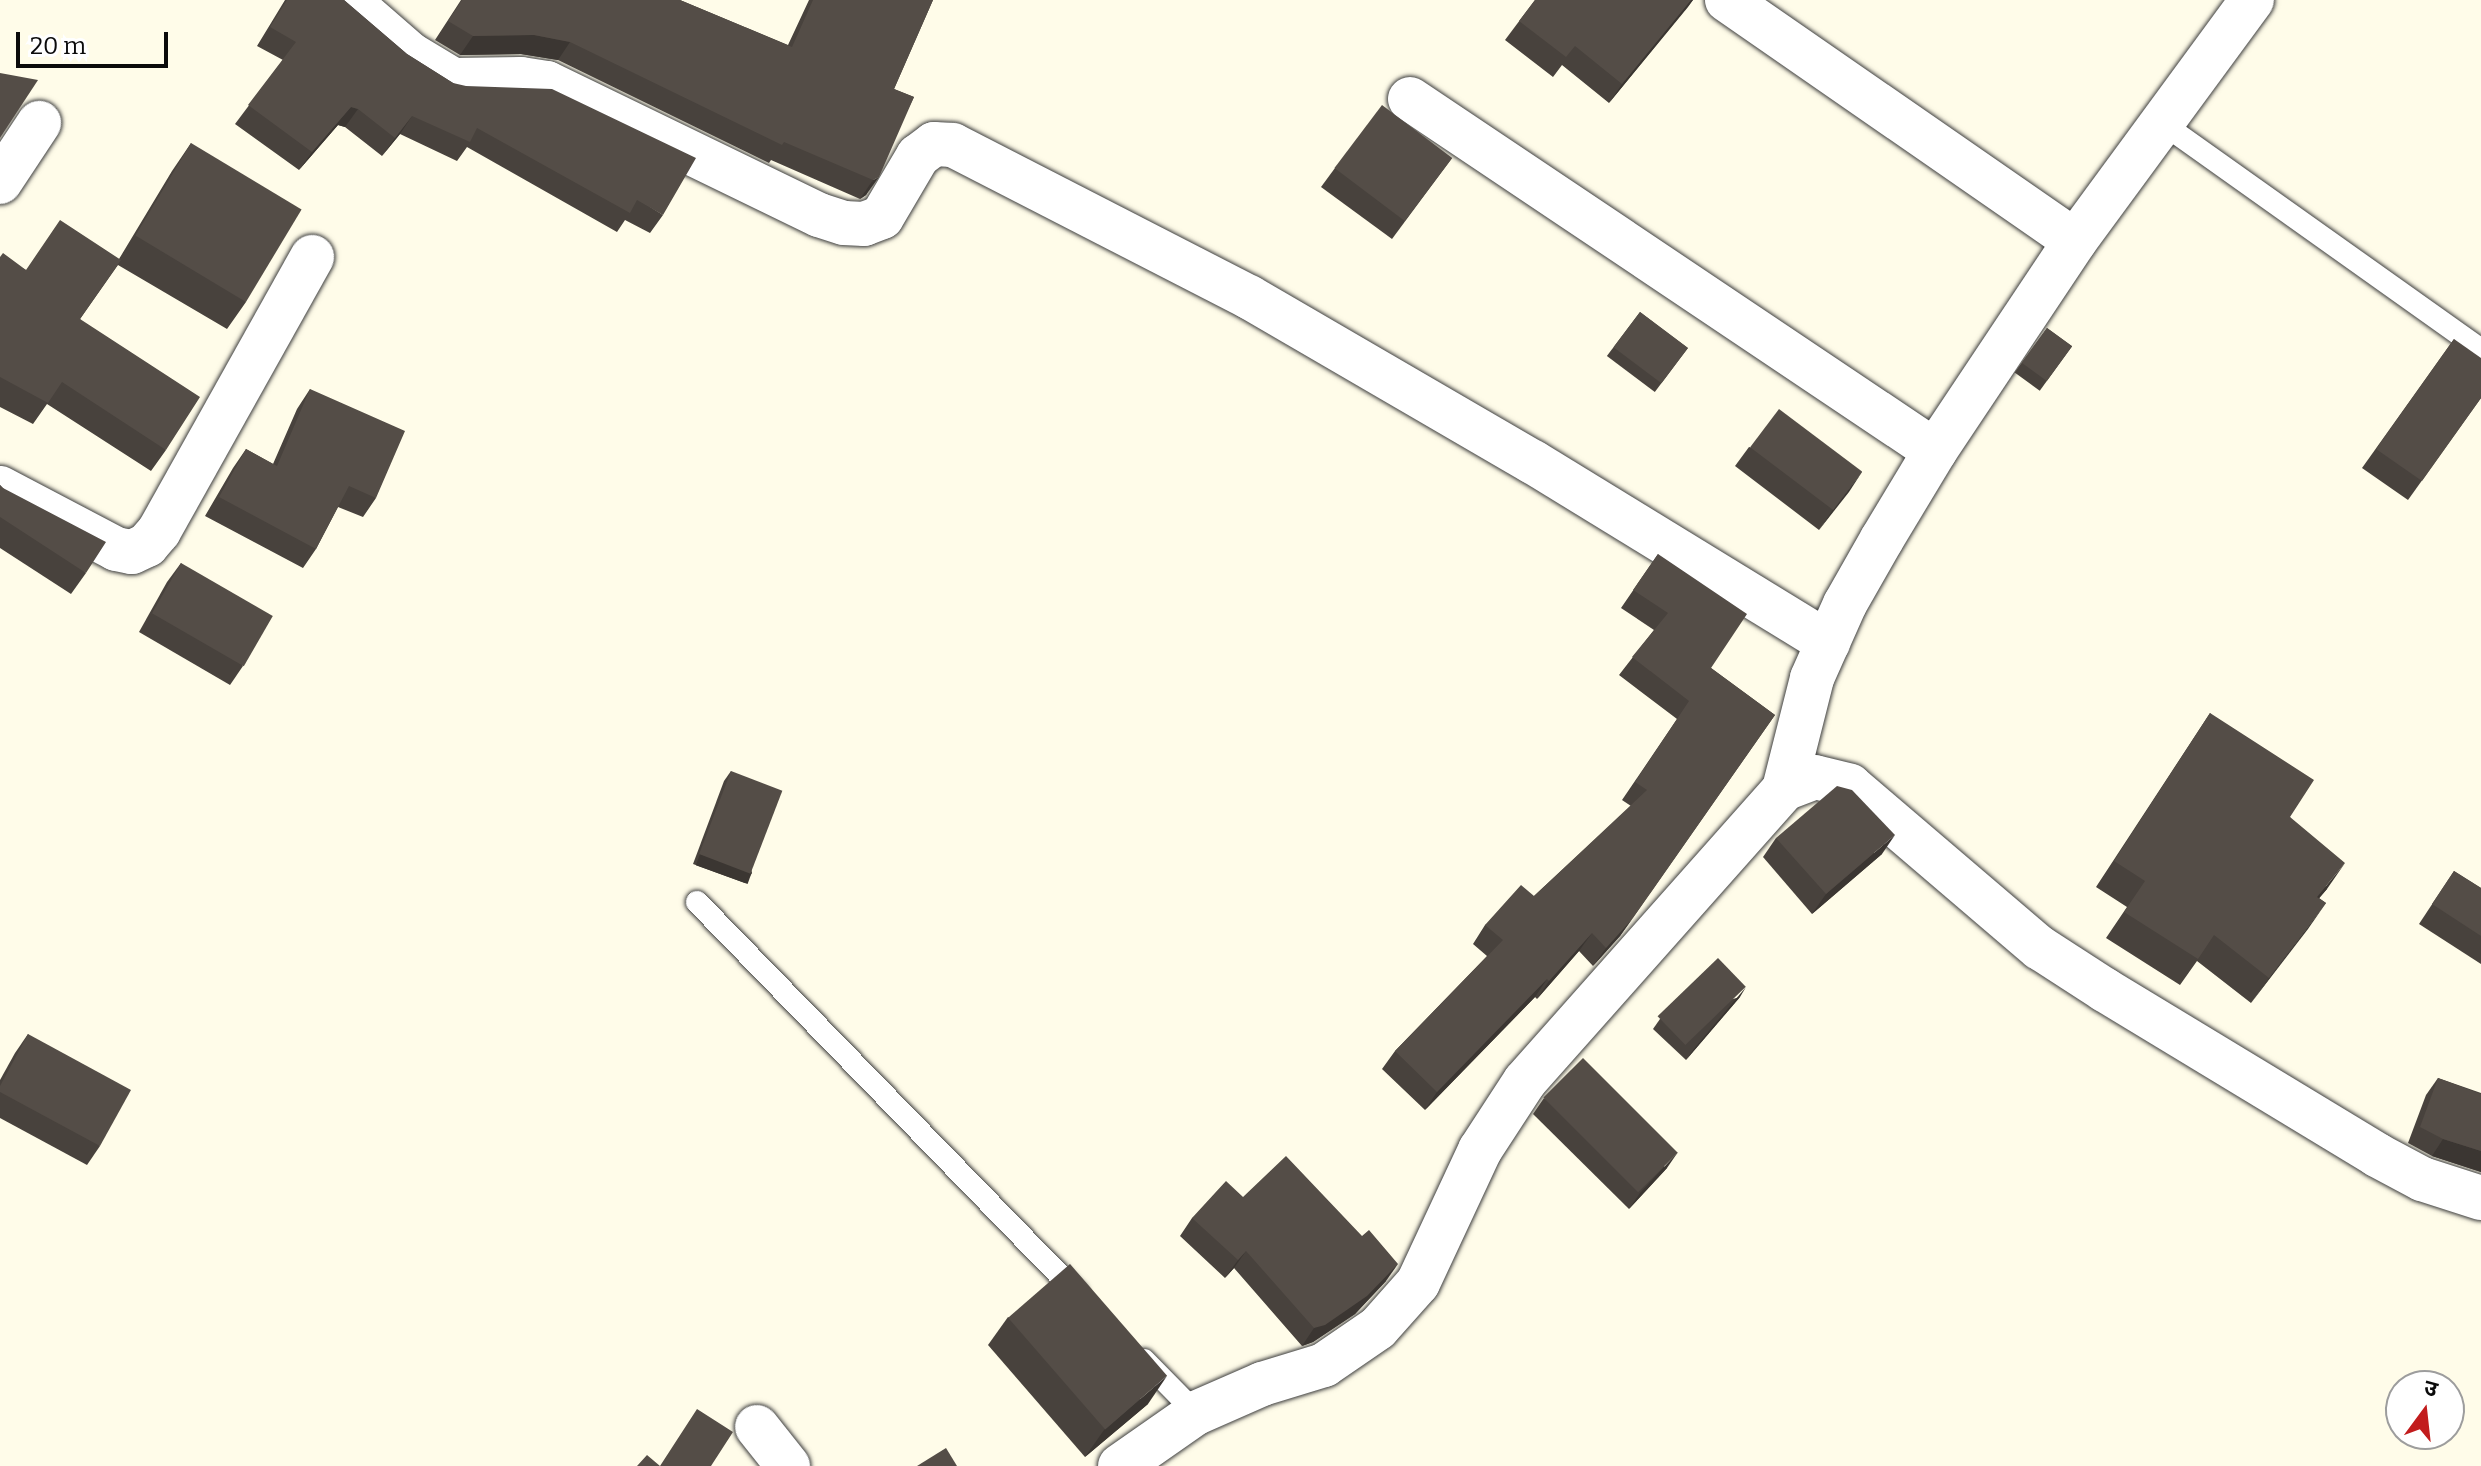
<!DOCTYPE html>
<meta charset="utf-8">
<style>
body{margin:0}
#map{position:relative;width:2481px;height:1466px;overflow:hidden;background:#fffce9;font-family:Bitter,"Noto Sans Devanagari",serif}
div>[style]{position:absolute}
.roads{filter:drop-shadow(0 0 2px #3e3e3e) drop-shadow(0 0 2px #3e3e3e)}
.lane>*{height:22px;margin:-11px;padding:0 11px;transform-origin:11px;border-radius:11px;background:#fff}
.street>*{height:44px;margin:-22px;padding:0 22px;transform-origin:22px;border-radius:22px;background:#fff}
.wall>*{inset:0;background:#48423d;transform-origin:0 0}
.shaded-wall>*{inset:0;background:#3b3632;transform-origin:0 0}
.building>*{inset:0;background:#544d47;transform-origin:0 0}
span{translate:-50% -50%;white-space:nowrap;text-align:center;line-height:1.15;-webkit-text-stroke:8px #fff;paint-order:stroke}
.north{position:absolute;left:2385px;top:1370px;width:80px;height:80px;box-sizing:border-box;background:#fff;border:2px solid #9d9d9d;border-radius:50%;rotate:15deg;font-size:22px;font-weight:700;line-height:32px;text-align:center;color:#0b0b0b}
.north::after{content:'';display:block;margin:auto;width:28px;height:36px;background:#c21c1d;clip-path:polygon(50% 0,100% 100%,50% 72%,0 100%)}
.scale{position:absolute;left:16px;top:32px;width:152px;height:36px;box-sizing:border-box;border:4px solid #0b0b0b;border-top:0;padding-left:10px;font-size:24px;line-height:28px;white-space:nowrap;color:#0b0b0b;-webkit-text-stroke:6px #fff;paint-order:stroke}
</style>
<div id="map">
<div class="roads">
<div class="lane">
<div style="left:2162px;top:123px;width:392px;rotate:35.4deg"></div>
<div style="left:697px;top:902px;width:545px;rotate:45.82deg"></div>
<div style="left:1144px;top:1360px;width:74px;rotate:45.5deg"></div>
</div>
<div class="street">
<div style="left:348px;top:0;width:82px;rotate:41.1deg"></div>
<div style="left:410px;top:54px;width:50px;rotate:31.2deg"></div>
<div style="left:453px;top:80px;width:68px;rotate:-0.8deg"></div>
<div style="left:521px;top:79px;width:26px;rotate:9deg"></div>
<div style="left:547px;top:83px;width:302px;rotate:25.9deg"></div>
<div style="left:819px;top:215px;width:26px;rotate:18deg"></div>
<div style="left:844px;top:223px;width:20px;rotate:3deg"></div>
<div style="left:864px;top:224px;width:19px;rotate:-21deg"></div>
<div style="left:882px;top:217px;width:71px;rotate:-59.5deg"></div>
<div style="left:918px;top:156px;width:20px;rotate:-37deg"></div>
<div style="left:934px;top:144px;width:19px;rotate:3deg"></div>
<div style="left:953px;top:145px;width:333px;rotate:27.2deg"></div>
<div style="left:1249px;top:297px;width:328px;rotate:30.2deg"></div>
<div style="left:1533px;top:462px;width:346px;rotate:31.5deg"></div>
<div style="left:1727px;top:0;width:423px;rotate:34.7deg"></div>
<div style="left:1410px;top:99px;width:632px;rotate:33.84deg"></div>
<div style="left:0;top:182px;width:71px;rotate:-56.5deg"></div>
<div style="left:0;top:488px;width:131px;rotate:27.7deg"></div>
<div style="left:116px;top:549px;width:16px;rotate:11deg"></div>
<div style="left:132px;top:552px;width:17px;rotate:-25deg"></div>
<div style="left:147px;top:545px;width:18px;rotate:-49deg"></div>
<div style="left:159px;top:531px;width:314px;rotate:-60.8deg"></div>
<div style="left:1784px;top:789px;width:114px;rotate:-75.8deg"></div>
<div style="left:1812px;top:678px;width:81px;rotate:-66deg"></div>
<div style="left:1845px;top:604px;width:75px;rotate:-60.4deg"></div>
<div style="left:1882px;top:539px;width:103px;rotate:-58.9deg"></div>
<div style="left:1935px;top:451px;width:252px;rotate:-56.3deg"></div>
<div style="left:2075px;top:241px;width:299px;rotate:-53.7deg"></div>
<div style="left:757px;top:1427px;width:50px;rotate:51.5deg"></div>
<div style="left:1120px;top:1466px;width:93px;rotate:-34.9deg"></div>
<div style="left:1196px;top:1413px;width:72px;rotate:-23.7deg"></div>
<div style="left:1262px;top:1384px;width:65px;rotate:-17deg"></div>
<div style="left:1324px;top:1365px;width:65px;rotate:-34.4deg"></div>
<div style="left:1378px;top:1328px;width:60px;rotate:-48.4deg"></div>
<div style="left:1418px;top:1283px;width:147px;rotate:-65deg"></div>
<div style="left:1480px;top:1150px;width:82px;rotate:-56.9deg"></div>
<div style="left:1525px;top:1081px;width:390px;rotate:-48.4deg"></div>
<div style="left:1784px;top:789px;width:33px;rotate:-21deg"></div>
<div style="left:1815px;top:777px;width:36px;rotate:14deg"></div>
<div style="left:1850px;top:786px;width:250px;rotate:40.5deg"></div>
<div style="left:2040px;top:948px;width:77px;rotate:32.9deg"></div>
<div style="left:2105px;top:990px;width:318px;rotate:31.2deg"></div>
<div style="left:2377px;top:1155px;width:51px;rotate:28.1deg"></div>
<div style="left:2422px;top:1179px;width:62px;rotate:17.9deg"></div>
</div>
</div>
<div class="wall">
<div style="clip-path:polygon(285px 0,344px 0,407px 54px,663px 215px,650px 233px,625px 220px,617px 232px,467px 147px,457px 161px,400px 134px,382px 156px,345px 127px,338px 125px,299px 170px,235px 124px,283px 60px,257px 46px)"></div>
<div style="clip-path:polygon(461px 0,680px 0,788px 45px,809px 0,933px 0,894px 89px,914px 97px,866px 195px,860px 199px,771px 160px,769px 163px,558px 60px,521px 54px,460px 55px,435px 40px)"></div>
<div style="clip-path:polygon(1535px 0,1693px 0,1609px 103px,1562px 65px,1553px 77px,1505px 40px)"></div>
<div style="clip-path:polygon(191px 143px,246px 302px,227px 329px,118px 265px,80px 319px,166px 450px,151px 471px,47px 404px,33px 424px,0 407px,0 257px,26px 270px,119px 259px,172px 171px)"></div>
<div style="clip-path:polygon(1452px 158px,1392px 239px,1321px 187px,1335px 168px)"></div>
<div style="left:1640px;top:312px;width:60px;height:55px;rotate:37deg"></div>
<div style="left:2047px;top:328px;width:31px;height:55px;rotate:36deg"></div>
<div style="clip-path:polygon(2454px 339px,2481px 398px,2408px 500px,2362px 468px)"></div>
<div style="clip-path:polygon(310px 389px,376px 498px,363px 517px,338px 507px,316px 549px,303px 568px,205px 516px,233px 468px,246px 449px,273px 464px,297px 409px)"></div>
<div style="clip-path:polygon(1749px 447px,1862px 472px,1819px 530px,1735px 466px)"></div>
<div style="clip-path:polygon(0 485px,86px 573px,71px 594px,0 548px)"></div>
<div style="clip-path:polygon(1658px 554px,1711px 668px,1775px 715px,1620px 936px,1593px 966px,1579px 951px,1537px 999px,1535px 997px,1425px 1110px,1382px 1069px,1395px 1051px,1487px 956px,1473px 944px,1485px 925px,1534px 896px,1631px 806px,1622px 800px,1677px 719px,1619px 675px,1654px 630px,1621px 608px)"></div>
<div style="clip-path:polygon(181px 563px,243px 666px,230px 685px,139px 632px,167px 582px)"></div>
<div style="clip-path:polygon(2210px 713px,2290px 817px,2327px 889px,2319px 898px,2326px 903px,2251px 1003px,2197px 961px,2180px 985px,2106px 938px,2127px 907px,2096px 887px)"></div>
<div style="clip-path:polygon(731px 771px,752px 873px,745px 883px,693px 864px,724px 781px)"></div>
<div style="clip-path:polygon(1776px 838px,1882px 854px,1812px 914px,1763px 857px)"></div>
<div style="clip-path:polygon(2454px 871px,2481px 888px,2481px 964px,2419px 924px)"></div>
<div style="clip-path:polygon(1740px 997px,1686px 1060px,1653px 1029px,1660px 1019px)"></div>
<div style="clip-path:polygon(28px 1034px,100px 1146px,87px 1165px,0 1118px,0 1080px,15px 1053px)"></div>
<div style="clip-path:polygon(2438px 1078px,2481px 1093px,2481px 1172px,2432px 1156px,2408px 1143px,2426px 1095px)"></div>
<div style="clip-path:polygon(1544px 1098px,1667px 1168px,1629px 1209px,1533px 1114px)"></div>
<div style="clip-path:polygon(1243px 1197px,1386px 1281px,1355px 1314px,1313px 1342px,1302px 1346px,1234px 1268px,1225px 1278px,1180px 1236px,1192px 1218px)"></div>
<div style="clip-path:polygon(1008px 1317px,1148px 1404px,1085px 1457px,988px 1345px)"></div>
</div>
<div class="shaded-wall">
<div style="clip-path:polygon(1691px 0,1693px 0,1688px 7px,1609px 103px,1622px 84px)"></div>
<div style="clip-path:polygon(534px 35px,570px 42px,558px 60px,521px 54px,460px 55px,473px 36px)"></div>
<div style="clip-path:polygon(351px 107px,358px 109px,345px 127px,338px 125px,299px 170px,312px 152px)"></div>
<div style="clip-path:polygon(412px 116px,400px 134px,382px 156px,395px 138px)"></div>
<div style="clip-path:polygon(879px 177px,866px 195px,860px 199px,873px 180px)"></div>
<div style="clip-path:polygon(1862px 472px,1849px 492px,1819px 530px,1832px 511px)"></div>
<div style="clip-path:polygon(1895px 835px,1882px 854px,1812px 914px,1826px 894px)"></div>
<div style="left:700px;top:854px;width:55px;height:12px;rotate:20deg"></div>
<div style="clip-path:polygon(2345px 863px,2327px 889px,2299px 922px,2317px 897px)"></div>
<div style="clip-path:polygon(2326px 903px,2308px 929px,2251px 1003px,2269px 978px)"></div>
<div style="clip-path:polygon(1633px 918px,1620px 936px,1593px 966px,1606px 948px)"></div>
<div style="clip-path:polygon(1592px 933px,1579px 951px,1537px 999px,1549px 981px)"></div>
<div style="clip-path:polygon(1547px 979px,1535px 997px,1425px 1110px,1437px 1092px)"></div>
<div style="clip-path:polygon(1746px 987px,1740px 997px,1686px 1060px,1693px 1050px)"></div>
<div style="clip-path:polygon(2443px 1139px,2481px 1151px,2481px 1172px,2432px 1156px)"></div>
<div style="clip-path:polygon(1678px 1152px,1667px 1168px,1629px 1209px,1640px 1193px)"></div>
<div style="clip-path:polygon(1246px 1251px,1234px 1268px,1225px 1278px,1238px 1260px)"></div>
<div style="clip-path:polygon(1398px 1264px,1386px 1281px,1355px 1314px,1313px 1342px,1302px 1346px,1314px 1328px)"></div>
<div style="clip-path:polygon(1167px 1376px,1148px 1404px,1085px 1457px,1104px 1430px)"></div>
</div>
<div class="building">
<div style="clip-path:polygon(287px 0,344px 0,407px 54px,453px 83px,466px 86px,552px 89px,696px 158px,663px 215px,637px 200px,630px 213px,477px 128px,470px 142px,412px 116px,395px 138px,358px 109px,351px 107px,312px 152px,248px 105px,296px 42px,270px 27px)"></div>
<div style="clip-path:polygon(462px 0,680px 0,792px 47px,813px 0,933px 0,894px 89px,914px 97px,879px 177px,873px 180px,784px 142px,782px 145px,570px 42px,534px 35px,473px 36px,448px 21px)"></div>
<div style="clip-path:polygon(1535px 0,1691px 0,1622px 84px,1575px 46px,1566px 57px,1519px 21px)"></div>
<div style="clip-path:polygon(0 73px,38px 80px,0 138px)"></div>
<div style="left:1382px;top:105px;width:88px;height:79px;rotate:37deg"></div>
<div style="left:191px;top:143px;width:129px;height:108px;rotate:31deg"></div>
<div style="clip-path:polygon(60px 220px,121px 260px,80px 319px,200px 397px,166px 450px,62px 382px,48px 403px,0 377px,0 257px,3px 253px,26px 270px)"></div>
<div style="left:1640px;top:312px;width:60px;height:44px;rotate:37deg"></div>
<div style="left:2047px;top:328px;width:31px;height:43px;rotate:36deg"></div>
<div style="clip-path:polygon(2454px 339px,2481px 358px,2481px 398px,2422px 481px,2376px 449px)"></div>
<div style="clip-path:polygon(310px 389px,405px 431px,376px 498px,349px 486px,316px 549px,219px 497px,246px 449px,277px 466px)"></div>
<div style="left:1779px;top:409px;width:104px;height:48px;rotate:37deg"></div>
<div style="clip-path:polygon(0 485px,3px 488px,106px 542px,86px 573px,0 517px)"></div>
<div style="clip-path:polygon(1658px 554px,1747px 614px,1711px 668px,1775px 715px,1633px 918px,1606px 948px,1592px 933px,1549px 981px,1547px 979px,1437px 1092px,1395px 1051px,1503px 940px,1485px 925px,1521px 885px,1534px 896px,1647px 790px,1635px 782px,1689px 701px,1632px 657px,1668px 613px,1633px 590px)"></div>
<div style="left:181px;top:563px;width:106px;height:58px;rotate:30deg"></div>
<div style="clip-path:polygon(2210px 713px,2314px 780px,2290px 817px,2345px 863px,2317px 897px,2326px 903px,2269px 978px,2214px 935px,2198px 959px,2124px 912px,2145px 881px,2114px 861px)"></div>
<div style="left:731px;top:771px;width:55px;height:89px;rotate:21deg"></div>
<div style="clip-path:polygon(1837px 786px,1852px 790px,1895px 835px,1826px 894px,1776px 838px)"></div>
<div style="clip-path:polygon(2454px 871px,2481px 888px,2481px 936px,2432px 904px)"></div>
<div style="left:1718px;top:958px;width:40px;height:84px;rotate:46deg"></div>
<div style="clip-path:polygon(28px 1034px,131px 1090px,100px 1146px,0 1092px,0 1086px)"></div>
<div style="left:1583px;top:1058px;width:134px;height:56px;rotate:45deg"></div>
<div style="clip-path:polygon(2438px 1078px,2481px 1094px,2481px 1151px,2443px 1139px,2420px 1127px)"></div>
<div style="clip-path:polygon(1286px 1156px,1362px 1236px,1369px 1230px,1398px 1264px,1367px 1296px,1325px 1325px,1314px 1328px,1246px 1251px,1238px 1260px,1192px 1218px,1226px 1181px,1243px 1197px)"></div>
<div style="left:1070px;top:1264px;width:148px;height:82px;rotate:49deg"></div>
<div style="clip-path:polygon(697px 1409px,733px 1432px,711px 1466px,637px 1466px,647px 1455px,660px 1466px)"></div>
<div style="clip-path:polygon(946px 1448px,957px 1466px,917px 1466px)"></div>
</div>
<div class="north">उ</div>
<div class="scale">20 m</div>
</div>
